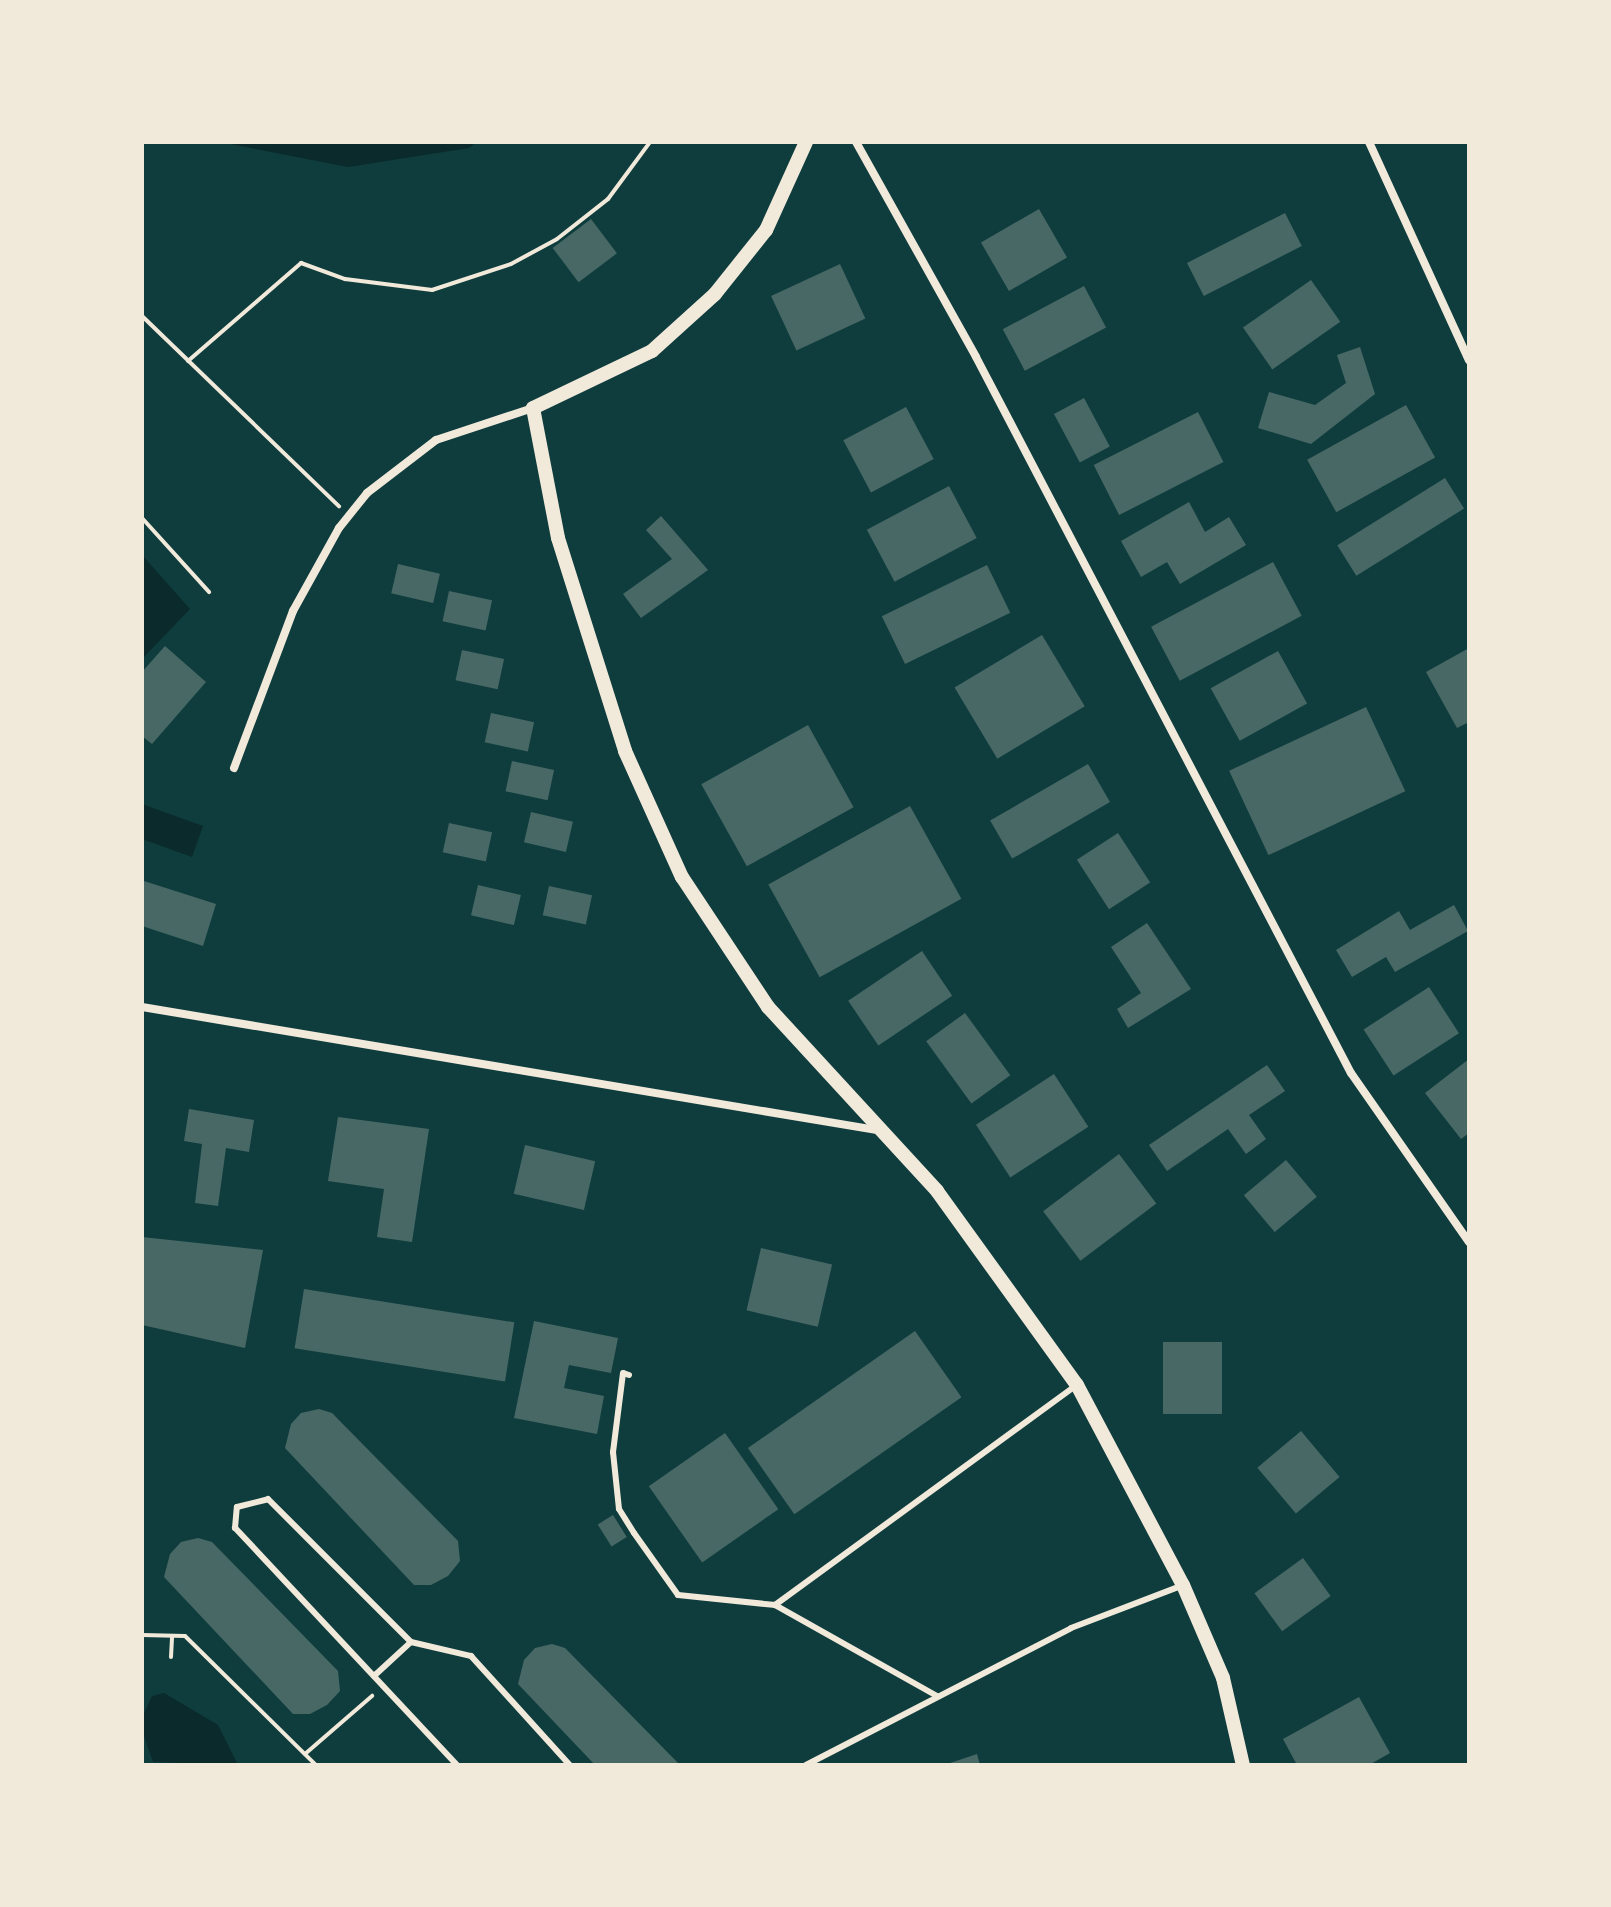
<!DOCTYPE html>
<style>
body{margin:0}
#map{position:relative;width:1611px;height:1907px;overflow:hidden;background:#0f3d3e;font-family:Figtree,sans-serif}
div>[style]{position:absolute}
.water>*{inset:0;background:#0a2a2b}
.building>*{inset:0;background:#486865;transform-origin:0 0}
.path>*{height:4px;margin:-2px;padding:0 2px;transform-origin:2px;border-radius:2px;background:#f1e9da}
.service>*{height:6px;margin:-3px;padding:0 3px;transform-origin:3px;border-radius:3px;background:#f1e9da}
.minor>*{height:8px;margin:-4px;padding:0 4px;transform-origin:4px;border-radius:4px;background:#f1e9da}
.tertiary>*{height:14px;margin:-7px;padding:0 7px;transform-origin:7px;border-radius:7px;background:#f1e9da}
span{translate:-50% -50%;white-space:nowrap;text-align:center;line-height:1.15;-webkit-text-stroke:6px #f1e9da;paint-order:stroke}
.frame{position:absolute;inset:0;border:144px solid #f1e9da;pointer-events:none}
</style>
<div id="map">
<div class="water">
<div style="clip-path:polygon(220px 142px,477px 142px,469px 148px,348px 167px)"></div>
<div style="clip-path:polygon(142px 555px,190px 609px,142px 659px)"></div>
<div style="clip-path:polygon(142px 804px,203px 826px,192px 857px,142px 839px)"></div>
<div style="clip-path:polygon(164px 1693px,218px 1725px,238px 1765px,153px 1762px,143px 1733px,144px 1713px,152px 1696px)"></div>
</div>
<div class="building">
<div style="left:1039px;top:209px;width:56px;height:67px;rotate:60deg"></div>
<div style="left:1285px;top:213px;width:37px;height:110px;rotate:63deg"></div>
<div style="left:591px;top:219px;width:43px;height:48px;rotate:53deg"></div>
<div style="left:840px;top:264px;width:60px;height:76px;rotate:65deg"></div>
<div style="left:1311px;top:280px;width:51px;height:83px;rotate:55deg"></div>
<div style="left:1084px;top:286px;width:47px;height:92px;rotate:62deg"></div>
<div style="clip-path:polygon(1360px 347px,1375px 394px,1311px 444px,1258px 428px,1269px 392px,1315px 405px,1346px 383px,1337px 355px)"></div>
<div style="left:1084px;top:398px;width:55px;height:34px;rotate:62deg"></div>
<div style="left:1406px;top:405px;width:60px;height:113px;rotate:61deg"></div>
<div style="left:906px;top:407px;width:59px;height:71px;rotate:62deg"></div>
<div style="left:1198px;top:412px;width:56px;height:117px;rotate:63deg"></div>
<div style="left:1445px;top:478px;width:36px;height:127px;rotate:58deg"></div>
<div style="left:949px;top:486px;width:59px;height:93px;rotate:62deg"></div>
<div style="clip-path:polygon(1189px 502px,1205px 532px,1229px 517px,1246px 545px,1180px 584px,1167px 562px,1141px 577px,1121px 541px)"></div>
<div style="clip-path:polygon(661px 516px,708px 570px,641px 618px,623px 594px,672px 559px,646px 530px)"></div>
<div style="left:1273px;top:562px;width:61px;height:138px;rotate:62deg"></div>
<div style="left:398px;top:564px;width:43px;height:30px;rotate:13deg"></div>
<div style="left:987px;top:565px;width:53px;height:117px;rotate:64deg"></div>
<div style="left:449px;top:591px;width:44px;height:31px;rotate:12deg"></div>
<div style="left:1042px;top:635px;width:83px;height:102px;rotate:59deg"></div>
<div style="clip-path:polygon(165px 646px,206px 682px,152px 744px,142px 736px,142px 672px)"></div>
<div style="clip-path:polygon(1469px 648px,1469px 722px,1457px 728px,1426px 672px)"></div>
<div style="left:462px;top:650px;width:43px;height:31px;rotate:12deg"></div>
<div style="left:1278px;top:651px;width:60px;height:77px;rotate:61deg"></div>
<div style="left:1366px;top:707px;width:93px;height:151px;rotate:65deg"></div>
<div style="left:491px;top:713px;width:44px;height:30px;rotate:12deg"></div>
<div style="left:808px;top:725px;width:94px;height:122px;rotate:61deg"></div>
<div style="left:512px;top:761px;width:43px;height:31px;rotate:12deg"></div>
<div style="left:1088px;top:764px;width:44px;height:113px;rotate:60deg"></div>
<div style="left:910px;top:806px;width:106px;height:162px;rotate:61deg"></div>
<div style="left:531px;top:812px;width:43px;height:31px;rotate:13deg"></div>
<div style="left:449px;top:823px;width:44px;height:30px;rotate:12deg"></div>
<div style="left:1118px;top:833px;width:59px;height:49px;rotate:57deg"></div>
<div style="clip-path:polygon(144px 881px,216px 904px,203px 946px,142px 926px)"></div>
<div style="left:478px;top:885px;width:44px;height:31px;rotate:13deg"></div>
<div style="left:549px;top:886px;width:44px;height:30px;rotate:12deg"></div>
<div style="clip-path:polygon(1454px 905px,1468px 931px,1395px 972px,1386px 957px,1352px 977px,1336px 950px,1399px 911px,1410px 930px)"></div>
<div style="clip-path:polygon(1147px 923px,1191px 989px,1128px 1028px,1117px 1009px,1141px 993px,1111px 947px)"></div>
<div style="left:922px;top:951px;width:54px;height:89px;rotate:56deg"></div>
<div style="left:1429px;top:987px;width:55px;height:78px;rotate:57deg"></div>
<div style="left:965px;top:1013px;width:77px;height:48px;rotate:54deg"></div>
<div style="clip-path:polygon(1469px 1059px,1469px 1133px,1461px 1139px,1425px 1093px)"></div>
<div style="clip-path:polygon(1267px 1065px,1285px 1091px,1249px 1115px,1266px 1139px,1246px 1154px,1228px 1129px,1167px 1171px,1149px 1145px)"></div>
<div style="left:1054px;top:1074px;width:63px;height:93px;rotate:57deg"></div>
<div style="clip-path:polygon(189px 1109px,254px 1120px,249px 1152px,226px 1148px,218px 1206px,195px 1203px,202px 1144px,184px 1141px)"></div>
<div style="clip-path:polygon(338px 1117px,429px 1129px,412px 1242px,377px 1237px,384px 1189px,328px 1181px)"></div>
<div style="left:525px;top:1145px;width:72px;height:50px;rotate:13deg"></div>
<div style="left:1119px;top:1154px;width:62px;height:95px;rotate:53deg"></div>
<div style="left:1286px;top:1160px;width:48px;height:55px;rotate:50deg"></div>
<div style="clip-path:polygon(142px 1237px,263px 1250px,245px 1348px,142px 1325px)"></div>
<div style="left:761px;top:1248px;width:73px;height:64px;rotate:13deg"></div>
<div style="left:304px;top:1289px;width:213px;height:60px;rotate:9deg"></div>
<div style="clip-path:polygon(534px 1321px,618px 1338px,611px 1373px,569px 1365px,564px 1388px,604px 1396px,597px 1434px,514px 1418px)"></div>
<div style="left:915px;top:1331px;width:81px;height:204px;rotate:55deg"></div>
<div style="left:1222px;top:1342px;width:72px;height:59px;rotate:90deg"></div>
<div style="clip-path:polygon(319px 1409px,332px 1413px,458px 1541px,460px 1561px,448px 1576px,431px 1585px,414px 1585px,285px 1448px,291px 1424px,301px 1413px)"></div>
<div style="left:1301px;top:1431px;width:60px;height:57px;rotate:50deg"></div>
<div style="left:725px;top:1433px;width:93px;height:93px;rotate:55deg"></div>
<div style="left:613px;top:1515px;width:26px;height:18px;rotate:58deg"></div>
<div style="clip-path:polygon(198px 1538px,212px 1542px,338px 1671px,340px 1691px,327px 1705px,310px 1714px,293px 1714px,164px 1577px,170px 1554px,181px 1542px)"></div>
<div style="left:1303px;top:1558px;width:47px;height:60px;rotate:54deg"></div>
<div style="clip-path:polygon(552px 1644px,565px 1648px,680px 1765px,595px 1765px,518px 1684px,524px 1660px,535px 1648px)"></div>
<div style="clip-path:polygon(1359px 1697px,1390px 1753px,1369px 1765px,1297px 1765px,1283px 1739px)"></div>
<div style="clip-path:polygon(977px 1754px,980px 1765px,947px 1765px,947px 1764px)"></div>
</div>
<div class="path">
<div style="left:142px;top:316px;width:274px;rotate:44deg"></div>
<div style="left:188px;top:361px;width:150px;rotate:-40.9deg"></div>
<div style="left:301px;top:263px;width:47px;rotate:20deg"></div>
<div style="left:345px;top:279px;width:88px;rotate:7.2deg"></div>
<div style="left:432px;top:290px;width:83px;rotate:-18.2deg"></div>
<div style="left:511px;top:264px;width:52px;rotate:-28.5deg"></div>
<div style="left:557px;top:239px;width:65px;rotate:-38.1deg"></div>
<div style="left:608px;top:199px;width:71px;rotate:-53.6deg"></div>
<div style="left:142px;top:518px;width:100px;rotate:47.8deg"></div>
<div style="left:142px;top:1635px;width:43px;rotate:1.3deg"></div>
<div style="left:185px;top:1636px;width:184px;rotate:44.6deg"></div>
<div style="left:171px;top:1657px;width:21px;rotate:-87deg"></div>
<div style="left:305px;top:1754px;width:89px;rotate:-40.9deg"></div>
</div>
<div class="service">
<div style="left:629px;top:1375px;width:6px;rotate:-162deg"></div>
<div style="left:623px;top:1373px;width:80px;rotate:97.2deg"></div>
<div style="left:613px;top:1452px;width:57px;rotate:84deg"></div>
<div style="left:619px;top:1509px;width:28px;rotate:58deg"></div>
<div style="left:634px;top:1533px;width:76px;rotate:54.6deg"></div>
<div style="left:678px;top:1595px;width:98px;rotate:5.9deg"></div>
<div style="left:374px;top:1676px;width:50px;rotate:-42.6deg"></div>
<div style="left:937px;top:1696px;width:186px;rotate:-150.7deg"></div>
<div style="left:775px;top:1605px;width:374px;rotate:-36.1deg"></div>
<div style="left:457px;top:1765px;width:325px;rotate:-133.1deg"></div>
<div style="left:235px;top:1528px;width:21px;rotate:-85deg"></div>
<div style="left:237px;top:1507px;width:32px;rotate:-14deg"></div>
<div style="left:268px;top:1499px;width:202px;rotate:45deg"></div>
<div style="left:411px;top:1642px;width:62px;rotate:13.1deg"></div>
<div style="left:471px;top:1656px;width:147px;rotate:47.8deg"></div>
<div style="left:806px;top:1765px;width:298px;rotate:-27.3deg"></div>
<div style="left:1071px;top:1628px;width:118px;rotate:-20.9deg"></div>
</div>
<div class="minor">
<div style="left:856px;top:142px;width:246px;rotate:60.8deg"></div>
<div style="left:976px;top:357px;width:808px;rotate:62.36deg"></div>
<div style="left:1351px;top:1073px;width:206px;rotate:55.1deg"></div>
<div style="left:1369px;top:142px;width:240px;rotate:65.4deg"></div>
<div style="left:234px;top:768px;width:168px;rotate:-69.4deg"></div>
<div style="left:293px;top:611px;width:95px;rotate:-61deg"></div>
<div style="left:339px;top:528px;width:45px;rotate:-51.3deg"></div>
<div style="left:367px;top:493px;width:87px;rotate:-37.5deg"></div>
<div style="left:436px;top:440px;width:102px;rotate:-18.3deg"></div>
<div style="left:142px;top:1007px;width:750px;rotate:9.51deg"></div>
</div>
<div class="tertiary">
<div style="left:806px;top:142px;width:97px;rotate:114.4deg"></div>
<div style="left:766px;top:230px;width:82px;rotate:128.6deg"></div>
<div style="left:715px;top:294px;width:85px;rotate:137.9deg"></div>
<div style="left:652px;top:351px;width:132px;rotate:154.4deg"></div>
<div style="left:533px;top:408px;width:132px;rotate:79.1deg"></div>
<div style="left:558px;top:538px;width:223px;rotate:72.5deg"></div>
<div style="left:625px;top:751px;width:138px;rotate:65.7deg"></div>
<div style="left:682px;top:877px;width:156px;rotate:56.5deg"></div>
<div style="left:768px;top:1007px;width:250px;rotate:47.4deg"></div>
<div style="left:937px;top:1191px;width:239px;rotate:54.2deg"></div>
<div style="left:1077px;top:1385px;width:226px;rotate:62.1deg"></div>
<div style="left:1183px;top:1585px;width:101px;rotate:66.7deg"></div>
<div style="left:1223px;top:1678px;width:89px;rotate:77.1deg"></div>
</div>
<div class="frame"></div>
</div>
